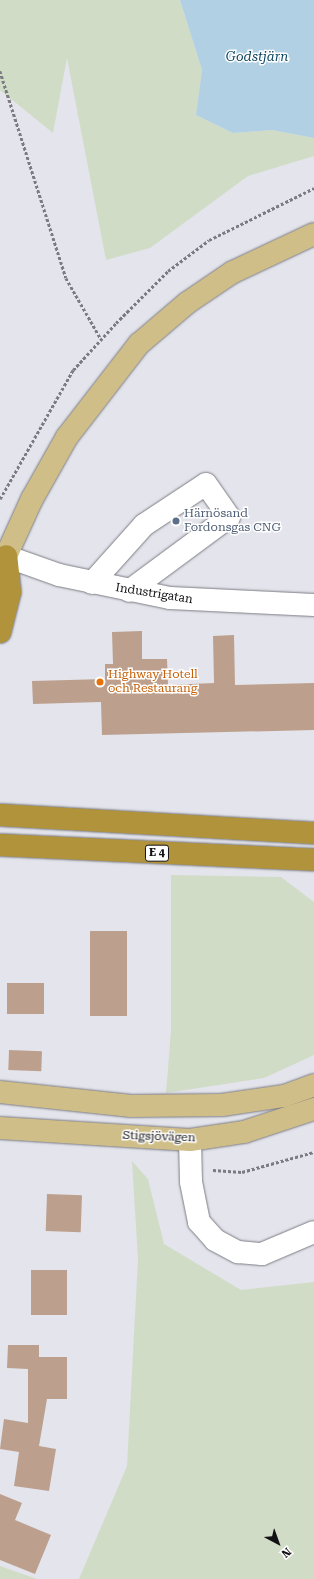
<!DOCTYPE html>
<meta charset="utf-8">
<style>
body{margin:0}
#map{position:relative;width:314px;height:1579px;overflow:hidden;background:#e4e4ec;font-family:"Roboto Serif",serif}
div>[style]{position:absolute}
.green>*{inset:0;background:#d1dcc7}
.water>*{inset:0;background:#b1d0e4}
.building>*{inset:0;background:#bca08d;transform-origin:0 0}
.path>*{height:2.5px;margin-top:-1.25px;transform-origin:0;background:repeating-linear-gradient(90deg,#7b7b81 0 3px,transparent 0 5px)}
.roads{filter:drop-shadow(0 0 1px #7c7c84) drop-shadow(0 0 1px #7c7c84)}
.minor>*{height:22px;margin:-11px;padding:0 11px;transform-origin:11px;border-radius:11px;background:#fff}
.major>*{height:22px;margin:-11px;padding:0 11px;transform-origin:11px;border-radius:11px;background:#d0be89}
.highway>*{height:22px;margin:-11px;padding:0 11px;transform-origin:11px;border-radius:11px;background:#b0933b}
.dots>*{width:11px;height:11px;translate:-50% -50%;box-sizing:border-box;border:2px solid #fff;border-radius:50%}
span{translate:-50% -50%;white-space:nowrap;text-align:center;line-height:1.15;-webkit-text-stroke:3px #fff;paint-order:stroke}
.shield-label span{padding:1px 3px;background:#fff;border:1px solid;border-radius:3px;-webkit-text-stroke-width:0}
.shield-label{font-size:11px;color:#121215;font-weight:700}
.service-label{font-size:12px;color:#4e5e75}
.left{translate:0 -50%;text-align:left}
.street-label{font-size:12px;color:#121215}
.food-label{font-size:12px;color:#c56008}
.water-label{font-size:13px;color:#0c4460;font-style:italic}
.north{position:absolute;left:258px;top:1523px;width:40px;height:40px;-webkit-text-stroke:3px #fff;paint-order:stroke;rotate:139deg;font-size:11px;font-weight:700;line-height:16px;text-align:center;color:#121215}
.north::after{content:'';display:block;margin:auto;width:14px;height:18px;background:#121215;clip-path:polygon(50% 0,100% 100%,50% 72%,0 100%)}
</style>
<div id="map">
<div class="green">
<div style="clip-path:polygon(0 0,180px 0,202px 70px,196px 115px,233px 133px,272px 130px,314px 138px,314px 156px,248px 176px,150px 248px,106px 260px,67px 58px,53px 133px,0 90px)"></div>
<div style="clip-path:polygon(171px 875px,281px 877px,314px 902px,314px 1055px,264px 1078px,166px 1093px,171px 1031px)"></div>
<div style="clip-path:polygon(132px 1161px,148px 1179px,164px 1244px,241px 1290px,314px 1282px,314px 1579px,79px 1579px,127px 1466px,138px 1259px)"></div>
<div style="clip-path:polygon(0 1566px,37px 1579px,0 1579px)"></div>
</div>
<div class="water">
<div style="clip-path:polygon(180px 0,314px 0,314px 138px,272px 130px,233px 133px,196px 115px,202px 70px)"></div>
</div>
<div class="building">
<div style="clip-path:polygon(142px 631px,142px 659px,167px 659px,168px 685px,214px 683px,213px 636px,234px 635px,235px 685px,314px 683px,314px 730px,102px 735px,101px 702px,33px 704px,32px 681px,105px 679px,105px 664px,113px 664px,112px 632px)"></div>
<div style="left:90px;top:931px;width:37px;height:85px"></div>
<div style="left:7px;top:983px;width:37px;height:31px"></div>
<div style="left:9px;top:1050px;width:33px;height:20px;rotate:2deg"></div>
<div style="left:47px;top:1194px;width:35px;height:37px;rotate:2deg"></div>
<div style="left:31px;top:1270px;width:36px;height:45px"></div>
<div style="clip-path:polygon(8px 1345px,39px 1345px,39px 1357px,67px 1357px,67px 1399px,47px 1399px,39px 1446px,56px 1449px,49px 1491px,14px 1486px,19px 1452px,0 1449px,4px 1419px,28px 1423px,28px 1369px,7px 1368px)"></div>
<div style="clip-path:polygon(0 1494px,22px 1503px,15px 1520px,51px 1535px,35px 1574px,0 1560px)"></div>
</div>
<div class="path">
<div style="left:0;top:71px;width:217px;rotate:72.3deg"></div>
<div style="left:66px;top:278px;width:70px;rotate:60.2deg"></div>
<div style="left:0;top:499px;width:148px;rotate:-60.5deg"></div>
<div style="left:73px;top:370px;width:64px;rotate:-47.5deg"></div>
<div style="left:116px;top:323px;width:74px;rotate:-45deg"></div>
<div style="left:168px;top:271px;width:51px;rotate:-37.1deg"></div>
<div style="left:209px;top:240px;width:117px;rotate:-26.3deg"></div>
<div style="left:213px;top:1170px;width:29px;rotate:4deg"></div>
<div style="left:242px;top:1172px;width:75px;rotate:-15.5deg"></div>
</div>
<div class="roads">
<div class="minor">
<div style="left:0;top:554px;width:63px;rotate:19.6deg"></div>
<div style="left:59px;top:575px;width:113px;rotate:11.7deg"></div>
<div style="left:170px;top:598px;width:144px;rotate:2.8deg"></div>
<div style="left:92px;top:583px;width:78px;rotate:-48.1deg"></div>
<div style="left:144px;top:525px;width:74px;rotate:-33.5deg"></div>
<div style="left:206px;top:484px;width:40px;rotate:55.1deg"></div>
<div style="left:229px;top:517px;width:124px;rotate:143.5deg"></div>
<div style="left:190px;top:1140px;width:42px;rotate:88.6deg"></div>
<div style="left:191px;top:1182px;width:41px;rotate:78.7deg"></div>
<div style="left:199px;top:1222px;width:24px;rotate:48deg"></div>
<div style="left:215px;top:1240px;width:26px;rotate:28deg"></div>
<div style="left:238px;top:1252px;width:24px;rotate:5deg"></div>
<div style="left:262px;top:1254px;width:56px;rotate:-22.9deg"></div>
</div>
<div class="major">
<div style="left:6px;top:556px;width:63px;rotate:-65.5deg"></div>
<div style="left:32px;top:499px;width:71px;rotate:-60.6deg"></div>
<div style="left:67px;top:437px;width:118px;rotate:-52.3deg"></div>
<div style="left:139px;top:344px;width:63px;rotate:-40.5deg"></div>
<div style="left:187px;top:303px;width:55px;rotate:-34deg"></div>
<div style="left:233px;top:272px;width:89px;rotate:-25.1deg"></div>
<div style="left:0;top:1092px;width:132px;rotate:6.1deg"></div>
<div style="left:131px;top:1106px;width:91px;rotate:-0.6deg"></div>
<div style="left:222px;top:1105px;width:63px;rotate:-8.3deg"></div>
<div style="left:284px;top:1096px;width:32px;rotate:-20deg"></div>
<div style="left:0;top:1128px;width:190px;rotate:3.6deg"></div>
<div style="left:190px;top:1140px;width:55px;rotate:-8.4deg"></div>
<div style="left:244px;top:1132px;width:74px;rotate:-18.2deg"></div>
</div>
<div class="highway">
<div style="left:0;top:632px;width:41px;rotate:-76deg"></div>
<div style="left:10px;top:592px;width:36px;rotate:-96deg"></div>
<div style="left:0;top:815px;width:315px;rotate:3.3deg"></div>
<div style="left:0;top:845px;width:314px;rotate:2.7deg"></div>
</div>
</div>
<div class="dots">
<div style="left:176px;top:521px;background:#5c6f8a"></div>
<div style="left:100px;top:682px;background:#e8710a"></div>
</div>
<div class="shield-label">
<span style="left:157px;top:853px">E 4</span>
</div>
<div class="service-label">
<span class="left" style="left:184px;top:521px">Härnösand<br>Fordonsgas CNG</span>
</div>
<div class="street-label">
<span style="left:154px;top:594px;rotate:9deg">Industrigatan</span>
<span style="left:159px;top:1137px;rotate:2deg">Stigsjövägen</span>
</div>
<div class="food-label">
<span class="left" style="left:108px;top:682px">Highway Hotell<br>och Restaurang</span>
</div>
<div class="water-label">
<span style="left:257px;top:57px">Godstjärn</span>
</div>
<div class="north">N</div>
</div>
